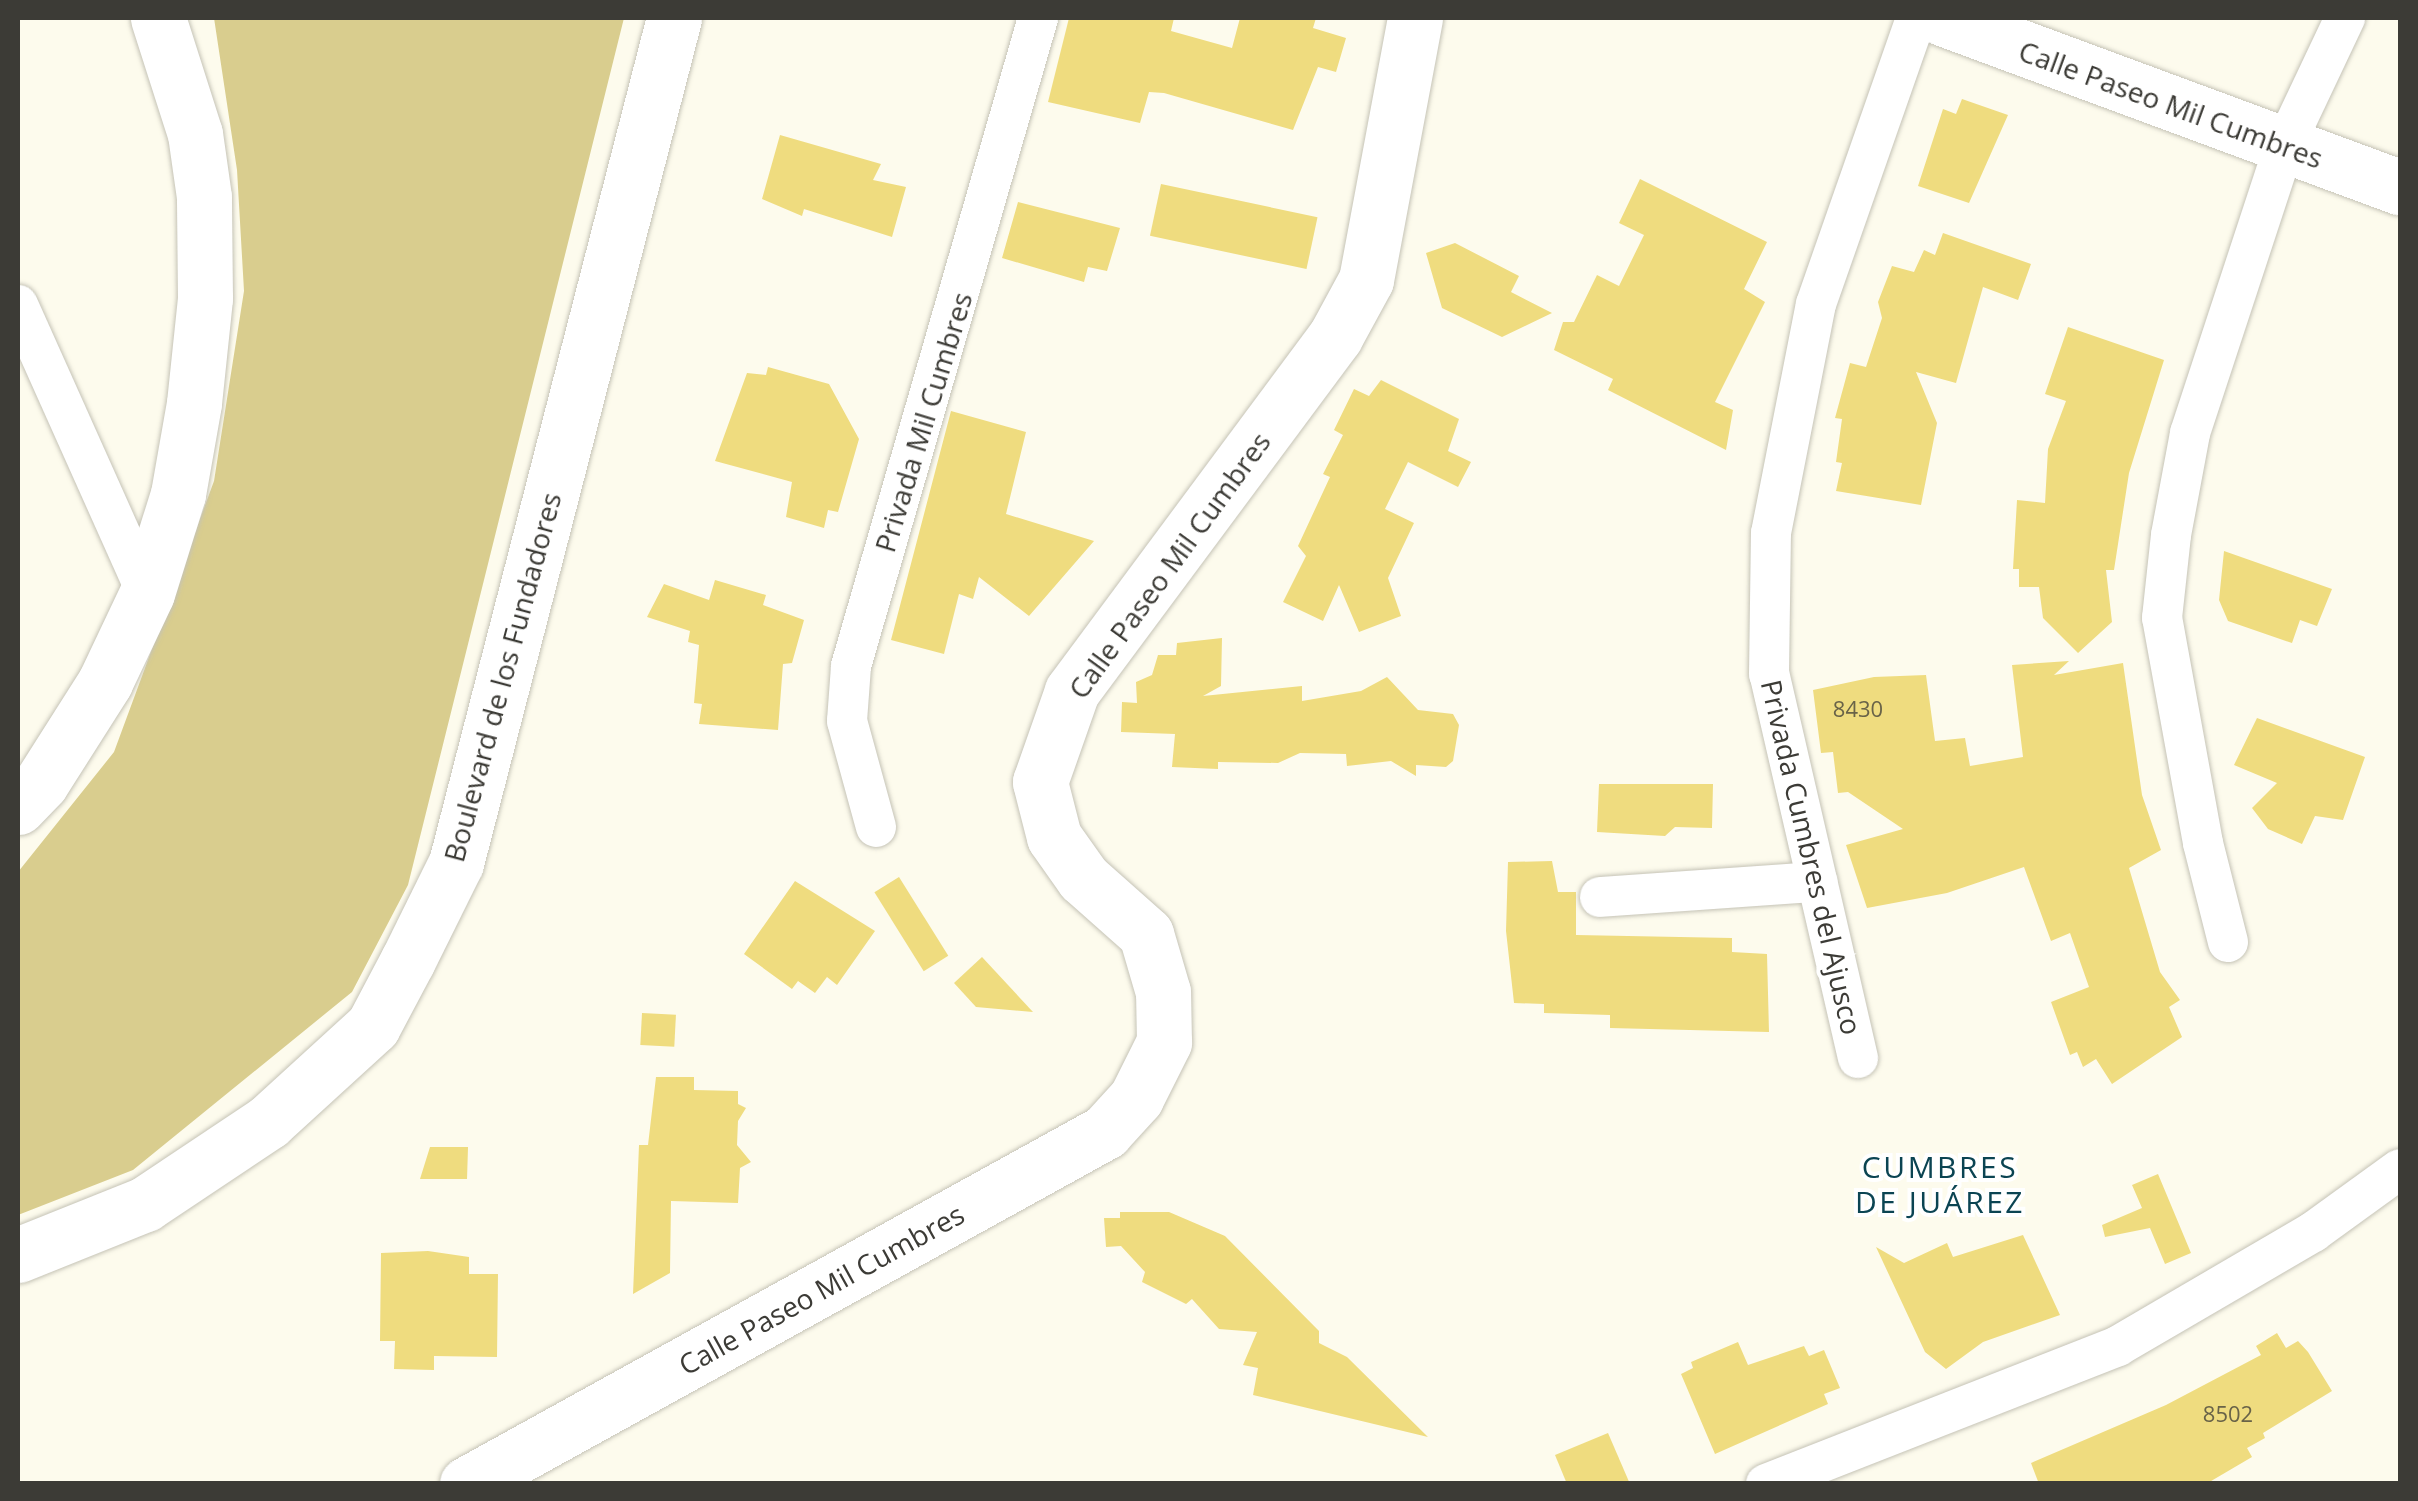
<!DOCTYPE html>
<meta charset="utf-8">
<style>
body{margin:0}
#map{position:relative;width:2418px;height:1501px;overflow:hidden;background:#fdfbed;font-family:"Open Sans",sans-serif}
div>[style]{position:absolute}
.green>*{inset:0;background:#d9cd8e}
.building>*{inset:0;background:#efdc7f;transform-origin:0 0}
.roads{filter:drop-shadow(0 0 2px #c5c3b6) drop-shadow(0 0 2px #c5c3b6)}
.street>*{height:40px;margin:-20px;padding:0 20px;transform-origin:20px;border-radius:20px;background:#fff}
.secondary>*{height:55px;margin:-27.5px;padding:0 27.5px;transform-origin:27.5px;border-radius:27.5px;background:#fff}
.primary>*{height:55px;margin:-27.5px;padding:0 27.5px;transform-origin:27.5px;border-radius:27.5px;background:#fff}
span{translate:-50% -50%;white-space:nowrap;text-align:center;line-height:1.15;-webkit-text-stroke:8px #fff;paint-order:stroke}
.number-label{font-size:22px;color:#696348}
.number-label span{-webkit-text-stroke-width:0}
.street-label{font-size:28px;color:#3c3b36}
.neighbourhood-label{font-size:30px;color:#0b4452;letter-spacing:2.5px}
.frame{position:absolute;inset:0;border:20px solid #3c3b36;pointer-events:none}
</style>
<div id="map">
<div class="green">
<div style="clip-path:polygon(214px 18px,624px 18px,408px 885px,352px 992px,133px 1170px,18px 1215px,18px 872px,114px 752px,214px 481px,244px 291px,237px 170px)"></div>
</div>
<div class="building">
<div style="clip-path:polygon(1069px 18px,1174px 18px,1171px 31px,1232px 48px,1240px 18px,1316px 18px,1313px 28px,1346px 38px,1336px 72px,1318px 67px,1293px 130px,1164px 93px,1149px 92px,1140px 123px,1048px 102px)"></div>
<div style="clip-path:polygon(1962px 99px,2008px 115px,1969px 203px,1918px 186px,1943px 109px,1956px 114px)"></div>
<div style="clip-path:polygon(780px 135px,881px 164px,873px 180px,906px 187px,892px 237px,804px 209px,802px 216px,762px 199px)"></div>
<div style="clip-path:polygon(1640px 179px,1767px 242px,1744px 289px,1765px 302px,1715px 402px,1733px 410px,1726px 450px,1608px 390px,1613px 379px,1554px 350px,1563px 322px,1574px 322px,1597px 275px,1619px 286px,1644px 235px,1619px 223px)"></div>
<div style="left:1161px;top:184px;width:160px;height:53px;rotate:12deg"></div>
<div style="clip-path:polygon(1018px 202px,1120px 228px,1107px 271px,1088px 267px,1084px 282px,1002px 258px)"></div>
<div style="clip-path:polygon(1943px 233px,2031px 264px,2018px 300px,1983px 287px,1956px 383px,1916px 372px,1937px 423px,1921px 505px,1836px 491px,1842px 463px,1836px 462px,1842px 419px,1835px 418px,1850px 363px,1866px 367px,1882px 318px,1878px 302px,1892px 266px,1914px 272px,1924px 250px,1935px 255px)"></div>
<div style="clip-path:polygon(1455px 243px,1519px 276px,1511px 292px,1552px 313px,1502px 337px,1442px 308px,1426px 253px)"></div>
<div style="clip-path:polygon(2068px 327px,2164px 360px,2129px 473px,2114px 570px,2106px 570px,2112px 622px,2078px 653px,2043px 618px,2039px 587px,2019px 587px,2019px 569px,2013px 569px,2017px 500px,2045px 503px,2048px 449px,2066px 401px,2045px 394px)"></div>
<div style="clip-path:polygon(768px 367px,829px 384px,859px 439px,838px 512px,828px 510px,824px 528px,786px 517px,792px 482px,715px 461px,747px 373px,766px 375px)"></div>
<div style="clip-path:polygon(1381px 380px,1459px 419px,1448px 451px,1471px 462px,1458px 487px,1408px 462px,1385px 509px,1414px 523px,1388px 578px,1401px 616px,1359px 632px,1339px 585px,1323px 621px,1283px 602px,1306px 556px,1298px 546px,1330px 477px,1323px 474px,1343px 435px,1334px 430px,1354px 389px,1369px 396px)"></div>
<div style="clip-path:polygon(951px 411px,1026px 432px,1006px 514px,1094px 541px,1029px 616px,979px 577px,973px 599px,959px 594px,944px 654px,891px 640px)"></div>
<div style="clip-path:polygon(2224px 551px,2332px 589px,2317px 626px,2300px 620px,2292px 643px,2228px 621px,2219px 600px)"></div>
<div style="clip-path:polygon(715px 580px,766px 595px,763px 605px,804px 620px,792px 663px,783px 664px,778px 730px,699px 724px,702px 704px,694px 703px,699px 645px,688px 642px,690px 631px,647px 617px,664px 584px,709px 600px)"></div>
<div style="clip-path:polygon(1222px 638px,1221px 686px,1203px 696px,1302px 686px,1302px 701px,1361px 691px,1387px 677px,1418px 710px,1453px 714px,1459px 725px,1453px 761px,1446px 767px,1416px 765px,1416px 776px,1391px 761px,1347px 766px,1346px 754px,1300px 753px,1278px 763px,1218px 762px,1218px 769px,1172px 767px,1175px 734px,1121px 732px,1122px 702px,1137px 703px,1136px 682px,1152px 675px,1158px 655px,1176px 655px,1177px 643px)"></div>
<div style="clip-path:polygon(2069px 661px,2054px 675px,2123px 663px,2142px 795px,2161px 850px,2129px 868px,2160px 972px,2180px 1000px,2169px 1007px,2182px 1037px,2112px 1084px,2096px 1059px,2083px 1067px,2077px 1052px,2070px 1055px,2051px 1002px,2089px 987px,2070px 933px,2051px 941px,2024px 867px,1947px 893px,1867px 908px,1846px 845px,1903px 829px,1848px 792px,1838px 793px,1833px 752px,1821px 753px,1813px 690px,1874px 677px,1926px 675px,1935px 741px,1965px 738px,1970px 766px,2023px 757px,2012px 665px)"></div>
<div style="clip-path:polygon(2257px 718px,2365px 757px,2343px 820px,2315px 816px,2302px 844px,2268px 829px,2252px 808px,2277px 783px,2234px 765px)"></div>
<div style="clip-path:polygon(1599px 784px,1713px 784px,1712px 828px,1675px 827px,1665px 836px,1597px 832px)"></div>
<div style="clip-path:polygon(1552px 861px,1558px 892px,1576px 892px,1576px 935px,1732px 938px,1732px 952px,1767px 954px,1769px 1032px,1610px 1028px,1610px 1015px,1544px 1013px,1544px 1004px,1514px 1003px,1506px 931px,1508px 862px)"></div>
<div style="left:899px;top:877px;width:93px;height:29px;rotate:58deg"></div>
<div style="clip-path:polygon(795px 881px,875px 931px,837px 985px,827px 977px,815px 993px,798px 981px,792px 989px,744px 954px)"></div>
<div style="clip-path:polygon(982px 957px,995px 971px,1033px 1012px,976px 1007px,954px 983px)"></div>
<div style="left:642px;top:1013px;width:34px;height:32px;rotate:3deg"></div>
<div style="clip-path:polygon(656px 1077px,694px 1077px,694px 1090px,738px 1091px,738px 1104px,746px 1108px,738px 1121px,737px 1145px,751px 1162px,740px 1168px,738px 1203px,671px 1201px,670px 1273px,633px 1294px,639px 1145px,648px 1145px)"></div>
<div style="clip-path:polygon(430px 1147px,468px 1147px,467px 1179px,420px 1179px)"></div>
<div style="clip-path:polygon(2158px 1174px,2191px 1253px,2165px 1264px,2150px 1228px,2105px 1237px,2102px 1225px,2142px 1208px,2132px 1185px)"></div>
<div style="clip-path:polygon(1120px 1212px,1169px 1212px,1225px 1236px,1319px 1331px,1319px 1343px,1347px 1357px,1428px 1437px,1253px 1395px,1258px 1368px,1243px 1365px,1257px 1332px,1219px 1329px,1192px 1299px,1186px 1304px,1142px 1282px,1145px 1272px,1121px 1246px,1106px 1247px,1104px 1218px,1120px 1218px)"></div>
<div style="clip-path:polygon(2023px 1235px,2060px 1315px,1983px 1342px,1946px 1369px,1925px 1352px,1876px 1247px,1904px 1263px,1947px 1243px,1953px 1257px)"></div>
<div style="clip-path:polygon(428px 1251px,469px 1257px,469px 1274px,498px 1274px,497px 1357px,434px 1356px,434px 1370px,394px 1369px,395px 1341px,380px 1341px,381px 1253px)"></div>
<div style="clip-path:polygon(2277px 1333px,2286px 1348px,2298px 1341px,2308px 1352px,2332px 1391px,2263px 1433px,2265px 1438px,2247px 1448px,2252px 1457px,2206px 1484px,2039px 1484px,2031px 1463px,2166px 1405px,2261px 1355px,2256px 1346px)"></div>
<div style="clip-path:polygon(1738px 1342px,1748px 1365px,1804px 1346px,1809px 1356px,1824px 1350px,1840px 1388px,1824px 1394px,1828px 1404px,1715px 1454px,1681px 1374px,1693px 1368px,1691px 1362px)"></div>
<div style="clip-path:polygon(1608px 1433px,1630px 1484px,1567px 1484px,1555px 1455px)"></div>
</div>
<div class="roads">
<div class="street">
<div style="left:18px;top:305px;width:316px;rotate:65.9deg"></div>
<div style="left:876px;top:827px;width:110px;rotate:-105.3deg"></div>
<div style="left:847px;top:721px;width:55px;rotate:-85.8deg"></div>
<div style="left:851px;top:666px;width:674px;rotate:-73.9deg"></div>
<div style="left:1600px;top:897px;width:218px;rotate:-4deg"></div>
<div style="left:2228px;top:942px;width:102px;rotate:-104.2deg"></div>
<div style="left:2203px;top:843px;width:229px;rotate:-100.3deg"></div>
<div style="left:2162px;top:618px;width:83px;rotate:-83.8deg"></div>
<div style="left:2171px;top:535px;width:104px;rotate:-79.4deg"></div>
<div style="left:2190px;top:433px;width:301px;rotate:-71.8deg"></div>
<div style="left:2284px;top:147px;width:143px;rotate:-64.7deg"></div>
<div style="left:1858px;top:1058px;width:394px;rotate:-103deg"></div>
<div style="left:1769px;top:674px;width:141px;rotate:-89.2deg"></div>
<div style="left:1771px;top:533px;width:233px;rotate:-78.9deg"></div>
<div style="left:1816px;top:304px;width:303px;rotate:-70.7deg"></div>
<div style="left:1766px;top:1484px;width:378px;rotate:-21.4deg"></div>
<div style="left:2118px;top:1346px;width:226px;rotate:-30.3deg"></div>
<div style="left:2313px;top:1232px;width:107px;rotate:-35.9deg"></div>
</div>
<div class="secondary">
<div style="left:1942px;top:18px;width:488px;rotate:20.3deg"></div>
<div style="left:467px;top:1484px;width:729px;rotate:-28.89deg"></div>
<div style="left:1105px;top:1132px;width:46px;rotate:-47.6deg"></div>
<div style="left:1136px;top:1098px;width:63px;rotate:-63.4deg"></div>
<div style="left:1164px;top:1042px;width:50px;rotate:-91.1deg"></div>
<div style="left:1163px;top:992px;width:60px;rotate:-106.3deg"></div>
<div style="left:1146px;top:934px;width:84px;rotate:-138.4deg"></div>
<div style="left:1083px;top:878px;width:50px;rotate:-125.3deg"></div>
<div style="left:1054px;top:837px;width:57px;rotate:-104.3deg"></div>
<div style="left:1040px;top:782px;width:96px;rotate:-70.6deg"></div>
<div style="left:1072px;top:691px;width:441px;rotate:-53.4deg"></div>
<div style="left:1335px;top:337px;width:65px;rotate:-61.5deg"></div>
<div style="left:1366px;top:280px;width:267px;rotate:-79.4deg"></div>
</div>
<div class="primary">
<div style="left:18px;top:807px;width:33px;rotate:-46deg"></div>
<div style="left:41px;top:783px;width:120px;rotate:-57.6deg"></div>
<div style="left:105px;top:682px;width:98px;rotate:-64.7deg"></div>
<div style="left:147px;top:593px;width:104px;rotate:-72.6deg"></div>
<div style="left:178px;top:494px;width:92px;rotate:-80deg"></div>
<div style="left:194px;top:403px;width:106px;rotate:-84deg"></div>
<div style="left:205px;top:298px;width:101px;rotate:-90.6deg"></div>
<div style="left:204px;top:197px;width:64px;rotate:-98.1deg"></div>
<div style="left:195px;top:134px;width:122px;rotate:-107.7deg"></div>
<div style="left:18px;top:1255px;width:137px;rotate:-21.9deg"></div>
<div style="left:145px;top:1204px;width:148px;rotate:-33.7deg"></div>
<div style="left:268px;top:1122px;width:142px;rotate:-42.4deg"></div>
<div style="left:373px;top:1026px;width:75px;rotate:-62.1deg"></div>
<div style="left:408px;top:960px;width:108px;rotate:-63.7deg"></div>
<div style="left:456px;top:863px;width:873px;rotate:-75.53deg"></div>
</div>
</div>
<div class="number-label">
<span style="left:1858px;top:709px">8430</span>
<span style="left:2228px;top:1414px">8502</span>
</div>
<div class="street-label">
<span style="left:2171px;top:104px;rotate:20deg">Calle Paseo Mil Cumbres</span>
<span style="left:923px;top:422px;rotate:-73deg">Privada Mil Cumbres</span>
<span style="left:1169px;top:565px;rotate:-54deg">Calle Paseo Mil Cumbres</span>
<span style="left:502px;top:677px;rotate:-75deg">Boulevard de los Fundadores</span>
<span style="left:1812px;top:857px;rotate:77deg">Privada Cumbres del Ajusco</span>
<span style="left:821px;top:1289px;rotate:-29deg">Calle Paseo Mil Cumbres</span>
</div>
<div class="neighbourhood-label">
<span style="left:1940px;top:1184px">CUMBRES<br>DE JUÁREZ</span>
</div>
<div class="frame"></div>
</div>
